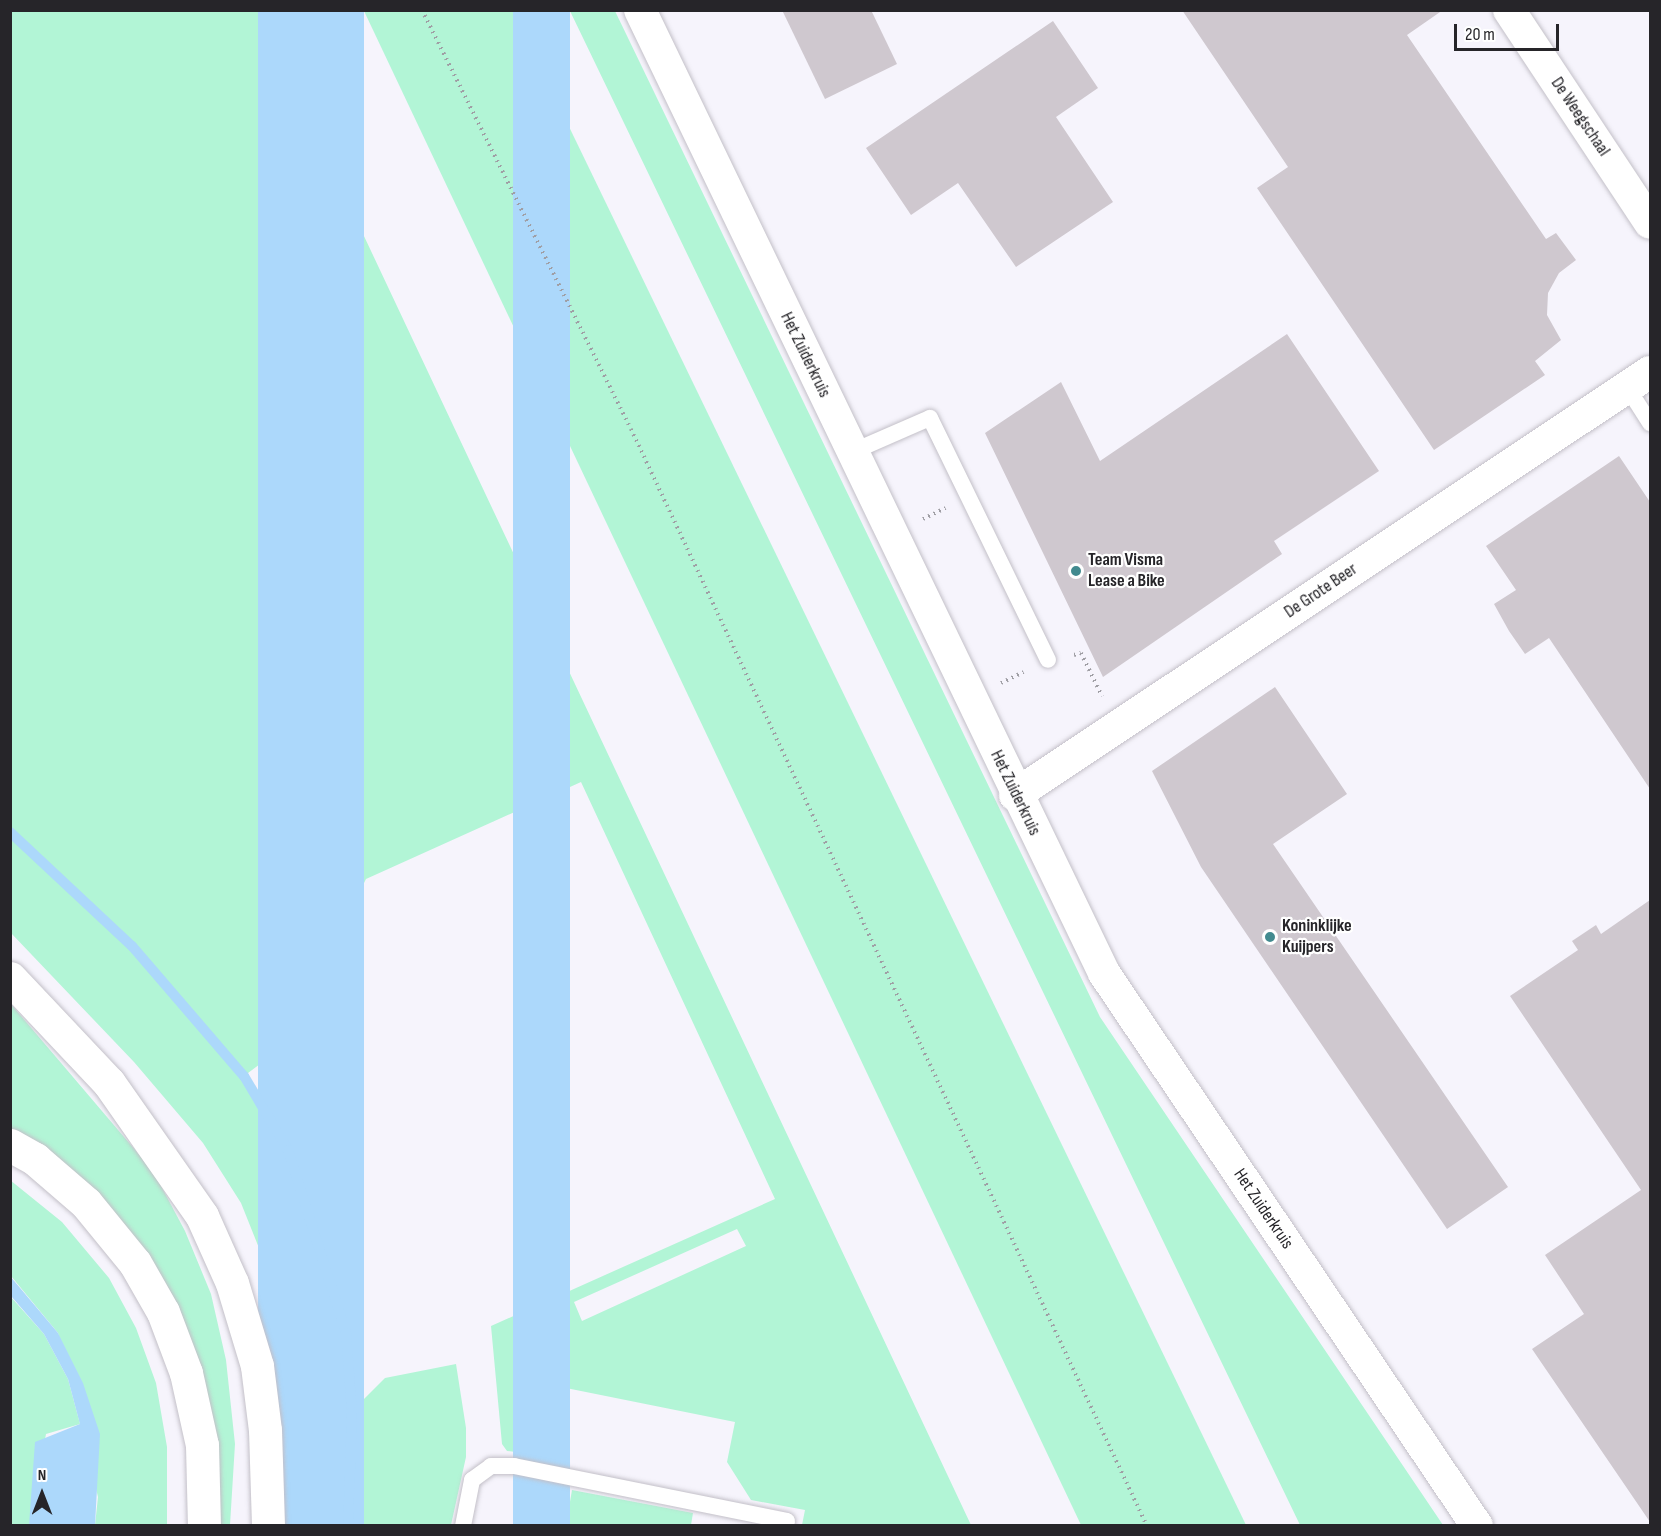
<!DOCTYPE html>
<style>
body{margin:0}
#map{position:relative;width:1661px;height:1536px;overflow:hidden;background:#f6f4fc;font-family:"Sofia Sans Condensed",sans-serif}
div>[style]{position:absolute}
.green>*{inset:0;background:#b2f5d6}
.water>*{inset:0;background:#acd8fb;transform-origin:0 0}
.stream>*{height:10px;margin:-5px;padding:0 5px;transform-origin:5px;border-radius:5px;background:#acd8fb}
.building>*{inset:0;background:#cfc8cf}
.path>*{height:4px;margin-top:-2px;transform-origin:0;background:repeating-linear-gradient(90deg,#9f9ea4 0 1.5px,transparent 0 6px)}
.roads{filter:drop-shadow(0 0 2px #c3c0c8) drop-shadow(0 0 2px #c3c0c8)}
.service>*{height:16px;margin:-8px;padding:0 8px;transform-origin:8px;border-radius:8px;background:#fff}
.minor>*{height:32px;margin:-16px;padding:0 16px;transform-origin:16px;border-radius:16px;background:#fff}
.motorway>*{height:33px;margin:-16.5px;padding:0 16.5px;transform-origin:16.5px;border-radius:16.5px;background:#fff}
.dots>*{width:16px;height:16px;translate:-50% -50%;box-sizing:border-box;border:3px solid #fff;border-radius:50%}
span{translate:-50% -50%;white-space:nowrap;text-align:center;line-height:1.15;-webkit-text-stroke:4.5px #fff;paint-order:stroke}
.street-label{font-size:18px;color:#262529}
.poi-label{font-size:18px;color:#262529;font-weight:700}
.left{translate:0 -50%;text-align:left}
.frame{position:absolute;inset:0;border:12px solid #262529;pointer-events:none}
.north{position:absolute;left:12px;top:1464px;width:60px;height:60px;-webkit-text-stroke:4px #fff;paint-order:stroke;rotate:0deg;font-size:16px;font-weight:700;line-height:24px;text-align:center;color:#262529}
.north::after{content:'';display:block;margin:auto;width:21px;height:27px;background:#262529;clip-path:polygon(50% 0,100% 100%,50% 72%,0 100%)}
.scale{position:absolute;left:1454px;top:24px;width:105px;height:27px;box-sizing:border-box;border:3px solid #262529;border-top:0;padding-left:8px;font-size:18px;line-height:21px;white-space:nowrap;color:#262529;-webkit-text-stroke:4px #fff;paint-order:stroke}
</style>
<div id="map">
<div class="green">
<div style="clip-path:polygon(evenodd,10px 11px,258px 11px,971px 1525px,802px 1525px,805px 1510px,751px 1500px,727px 1462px,735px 1422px,566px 1388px,557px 1431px,524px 1453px,507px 1451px,502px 1444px,491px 1326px,775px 1199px,581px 782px,366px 879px,284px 1046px,244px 1076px,288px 1150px,313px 1220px,346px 1333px,352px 1411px,385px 1378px,456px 1364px,466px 1428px,466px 1457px,451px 1525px,308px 1525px,311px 1462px,297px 1343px,241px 1203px,203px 1143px,134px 1062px,11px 933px,10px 11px,737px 1229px,746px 1246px,582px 1321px,574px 1302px,737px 1229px)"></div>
<div style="clip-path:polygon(364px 11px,513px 11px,1246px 1525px,1081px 1525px)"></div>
<div style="clip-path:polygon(570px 11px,615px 11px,1100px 1017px,1443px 1525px,1300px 1525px)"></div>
<div style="clip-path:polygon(10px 1003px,153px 1171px,185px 1231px,211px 1294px,226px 1360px,235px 1444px,230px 1525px,215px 1525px,201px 1369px,11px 1131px)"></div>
<div style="clip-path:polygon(10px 1180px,62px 1222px,109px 1278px,136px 1328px,156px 1383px,167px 1447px,167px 1525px,95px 1525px,98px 1497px,58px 1333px,11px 1276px)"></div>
<div style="clip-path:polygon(10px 1296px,44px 1334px,68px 1379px,80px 1424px,46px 1434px,29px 1525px,11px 1525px)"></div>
<div style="clip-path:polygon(572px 1490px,693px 1513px,691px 1525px,566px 1525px)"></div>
</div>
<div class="water">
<div style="left:258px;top:11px;width:106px;height:1673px"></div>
<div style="left:513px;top:11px;width:57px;height:1682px"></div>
<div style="clip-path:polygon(10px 1276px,58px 1333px,83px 1383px,100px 1434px,95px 1525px,29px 1525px,35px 1442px,80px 1424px,68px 1379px,44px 1334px,11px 1296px)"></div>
</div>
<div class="stream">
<div style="left:10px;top:832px;width:167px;rotate:43.1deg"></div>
<div style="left:132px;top:946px;width:172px;rotate:49.3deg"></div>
<div style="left:244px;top:1076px;width:86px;rotate:59.3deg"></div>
<div style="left:288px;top:1150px;width:192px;rotate:72.4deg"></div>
<div style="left:346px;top:1333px;width:79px;rotate:85.7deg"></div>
<div style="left:352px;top:1412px;width:114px;rotate:92deg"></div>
</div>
<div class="building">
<div style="clip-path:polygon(782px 10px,871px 10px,897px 64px,825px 99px)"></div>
<div style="clip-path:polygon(1182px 10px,1443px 10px,1407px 35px,1546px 239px,1556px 233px,1576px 260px,1559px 273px,1548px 293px,1547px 315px,1561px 340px,1535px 361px,1545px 375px,1434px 450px,1257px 188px,1288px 167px)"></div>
<div style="clip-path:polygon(1053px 21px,1098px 88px,1056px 117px,1113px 202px,1016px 267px,958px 183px,911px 215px,866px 148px)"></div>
<div style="clip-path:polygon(1287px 334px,1379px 471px,1274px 541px,1282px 554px,1103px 677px,985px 433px,1061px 382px,1100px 461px)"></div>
<div style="clip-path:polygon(1619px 456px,1650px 502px,1650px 789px,1549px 638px,1525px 654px,1509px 631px,1494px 604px,1516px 590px,1486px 546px)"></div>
<div style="clip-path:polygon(1275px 687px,1347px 794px,1273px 844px,1508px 1187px,1447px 1229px,1201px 867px,1152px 771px)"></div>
<div style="clip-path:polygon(1650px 900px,1650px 1522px,1532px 1349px,1584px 1314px,1545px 1255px,1641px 1190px,1510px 996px,1578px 950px,1572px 941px,1596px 925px,1601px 934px)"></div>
</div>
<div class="path">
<div style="left:422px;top:10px;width:468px;rotate:63.5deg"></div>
<div style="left:631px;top:429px;width:1212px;rotate:64.81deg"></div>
<div style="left:923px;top:519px;width:25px;rotate:-26deg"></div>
<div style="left:1074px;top:655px;width:7px;rotate:-16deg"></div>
<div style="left:1081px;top:653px;width:48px;rotate:64deg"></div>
<div style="left:1001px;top:683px;width:25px;rotate:-26deg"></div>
</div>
<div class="roads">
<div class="service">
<div style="left:1627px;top:387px;width:43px;rotate:57.4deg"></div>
<div style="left:852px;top:452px;width:85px;rotate:-23.6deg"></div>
<div style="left:930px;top:418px;width:269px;rotate:64deg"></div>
<div style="left:463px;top:1526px;width:47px;rotate:-78.9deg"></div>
<div style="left:472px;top:1480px;width:24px;rotate:-36deg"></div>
<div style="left:491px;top:1466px;width:23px"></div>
<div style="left:514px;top:1466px;width:278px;rotate:11.4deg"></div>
<div style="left:787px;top:1521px;width:5px;rotate:101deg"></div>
</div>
<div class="minor">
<div style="left:640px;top:10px;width:1069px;rotate:64.27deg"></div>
<div style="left:1104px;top:973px;width:667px;rotate:56deg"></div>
<div style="left:1509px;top:10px;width:255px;rotate:56.5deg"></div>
<div style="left:1015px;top:795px;width:763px;rotate:-33.67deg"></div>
</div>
<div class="motorway">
<div style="left:10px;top:978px;width:144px;rotate:46.7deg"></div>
<div style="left:109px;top:1083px;width:162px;rotate:55deg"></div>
<div style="left:202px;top:1216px;width:73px;rotate:65.9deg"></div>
<div style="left:232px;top:1283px;width:87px;rotate:73.2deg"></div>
<div style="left:257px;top:1366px;width:64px;rotate:82.9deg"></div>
<div style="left:265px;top:1430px;width:96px;rotate:88.2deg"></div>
<div style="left:10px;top:1145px;width:29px;rotate:29deg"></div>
<div style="left:35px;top:1159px;width:67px;rotate:40.8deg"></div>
<div style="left:86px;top:1203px;width:77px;rotate:50.8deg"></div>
<div style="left:135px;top:1263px;width:56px;rotate:60.3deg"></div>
<div style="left:163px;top:1312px;width:65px;rotate:69.3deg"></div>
<div style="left:186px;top:1373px;width:74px;rotate:77.5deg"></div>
<div style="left:202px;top:1445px;width:81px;rotate:88.6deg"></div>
</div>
</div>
<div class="dots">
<div style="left:1076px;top:571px;background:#428a8f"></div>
<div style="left:1270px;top:937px;background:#428a8f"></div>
</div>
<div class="street-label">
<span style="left:1580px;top:117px;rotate:56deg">De Weegschaal</span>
<span style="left:805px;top:355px;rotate:64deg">Het Zuiderkruis</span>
<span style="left:1321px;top:591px;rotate:-34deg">De Grote Beer</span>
<span style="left:1015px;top:793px;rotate:64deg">Het Zuiderkruis</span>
<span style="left:1263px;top:1209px;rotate:56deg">Het Zuiderkruis</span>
</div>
<div class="poi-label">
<span class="left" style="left:1088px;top:571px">Team Visma<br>Lease a Bike</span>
<span class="left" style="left:1282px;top:937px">Koninklijke<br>Kuijpers</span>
</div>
<div class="frame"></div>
<div class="north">N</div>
<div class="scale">20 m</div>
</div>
